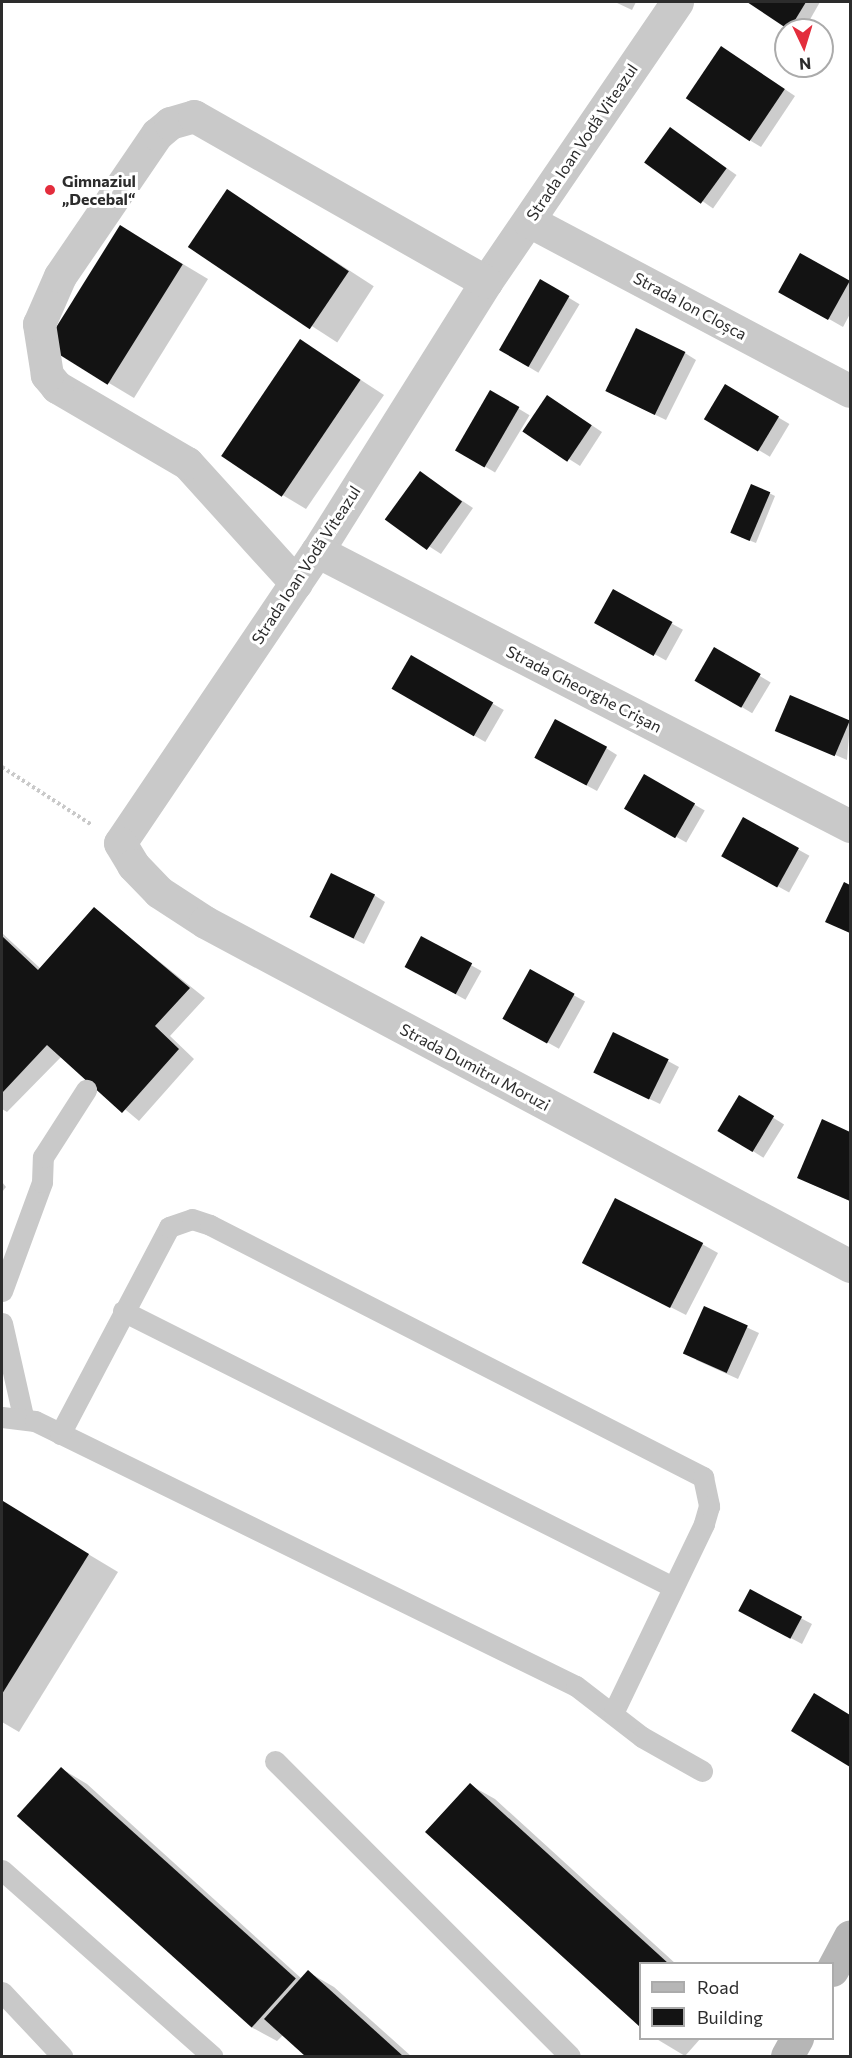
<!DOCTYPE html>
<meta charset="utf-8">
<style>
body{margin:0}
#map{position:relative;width:852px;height:2058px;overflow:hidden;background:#fff;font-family:Commissioner,sans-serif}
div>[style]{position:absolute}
.shadow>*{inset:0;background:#0003;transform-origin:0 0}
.building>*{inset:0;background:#131313;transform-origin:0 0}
.path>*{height:4px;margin-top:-2px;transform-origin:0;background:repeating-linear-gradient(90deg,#c9c9c9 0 3px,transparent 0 6px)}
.service>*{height:21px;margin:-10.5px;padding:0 10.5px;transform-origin:10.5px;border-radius:10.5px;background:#c9c9c9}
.minor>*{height:33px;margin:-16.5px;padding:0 16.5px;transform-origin:16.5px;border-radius:16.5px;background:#c9c9c9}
.secondary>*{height:33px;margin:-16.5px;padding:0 16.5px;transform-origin:16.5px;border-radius:16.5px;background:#b6b6b6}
.dots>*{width:16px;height:16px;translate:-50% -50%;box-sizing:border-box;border:3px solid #fff;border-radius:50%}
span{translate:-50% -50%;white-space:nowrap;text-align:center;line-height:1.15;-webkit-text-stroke:6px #fff;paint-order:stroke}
.street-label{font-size:16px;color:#2c2c2c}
.poi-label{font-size:16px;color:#2c2c2c;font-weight:700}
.left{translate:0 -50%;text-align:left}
.frame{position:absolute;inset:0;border:3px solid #2c2c2c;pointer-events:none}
.legend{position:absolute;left:639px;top:1962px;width:195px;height:78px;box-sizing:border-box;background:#fff;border:2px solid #ababab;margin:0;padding:8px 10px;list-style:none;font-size:18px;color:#2c2c2c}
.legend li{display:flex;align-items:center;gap:12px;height:30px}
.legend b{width:30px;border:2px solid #ababab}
.north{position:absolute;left:774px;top:18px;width:60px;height:60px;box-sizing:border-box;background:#fff;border:2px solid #ababab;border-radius:50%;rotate:176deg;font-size:16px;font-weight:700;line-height:24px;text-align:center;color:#2c2c2c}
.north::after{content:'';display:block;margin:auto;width:21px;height:27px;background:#e32d3c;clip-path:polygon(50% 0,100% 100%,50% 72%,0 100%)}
</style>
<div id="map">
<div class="shadow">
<div style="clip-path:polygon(615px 2px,636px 2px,632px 10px)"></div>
<div style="clip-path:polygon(748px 2px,820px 2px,804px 30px,791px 30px)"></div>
<div style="clip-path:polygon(732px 54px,795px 96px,761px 147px,751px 141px)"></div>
<div style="left:671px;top:129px;width:80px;height:41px;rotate:35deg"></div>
<div style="left:227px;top:191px;width:175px;height:67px;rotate:33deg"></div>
<div style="clip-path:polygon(121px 227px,208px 279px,134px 398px,109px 383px)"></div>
<div style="clip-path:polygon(801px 255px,850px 282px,850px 314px,843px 327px,780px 291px)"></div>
<div style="left:541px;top:281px;width:45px;height:80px;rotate:31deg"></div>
<div style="clip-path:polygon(301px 341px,384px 395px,306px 509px,281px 494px)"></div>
<div style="clip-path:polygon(685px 353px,696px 360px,666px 420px,618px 397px)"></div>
<div style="left:726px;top:386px;width:74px;height:38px;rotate:31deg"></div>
<div style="left:491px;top:392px;width:45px;height:67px;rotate:31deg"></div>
<div style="clip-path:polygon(558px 403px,602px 432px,580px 466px,525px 431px)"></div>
<div style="clip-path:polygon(431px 480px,473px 508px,441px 554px,388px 520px)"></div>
<div style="clip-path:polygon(769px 493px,775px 496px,756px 543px,738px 536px)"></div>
<div style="left:613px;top:591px;width:80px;height:35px;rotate:29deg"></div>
<div style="left:715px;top:649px;width:65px;height:36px;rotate:31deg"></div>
<div style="left:412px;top:657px;width:106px;height:37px;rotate:30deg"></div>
<div style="clip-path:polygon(791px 697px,850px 722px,847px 760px,778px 730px)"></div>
<div style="clip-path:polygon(606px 748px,617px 755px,597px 791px,547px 764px)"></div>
<div style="left:645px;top:776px;width:69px;height:37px;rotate:30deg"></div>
<div style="left:743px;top:819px;width:76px;height:42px;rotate:29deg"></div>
<div style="clip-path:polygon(844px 884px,850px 887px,850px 933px,827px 922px)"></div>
<div style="clip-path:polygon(374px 895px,385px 902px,364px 944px,322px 923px)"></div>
<div style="clip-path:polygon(94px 909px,205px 998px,170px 1036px,194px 1059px,139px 1121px,62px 1056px,7px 1112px,2px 1109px,2px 933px,41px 969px)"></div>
<div style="left:422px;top:938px;width:68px;height:33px;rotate:29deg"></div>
<div style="left:530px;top:971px;width:63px;height:54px;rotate:29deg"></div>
<div style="clip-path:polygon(668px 1061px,679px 1067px,660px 1104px,606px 1078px)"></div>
<div style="left:740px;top:1097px;width:52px;height:39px;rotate:32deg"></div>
<div style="clip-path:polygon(823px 1121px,850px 1133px,850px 1201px,809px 1183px)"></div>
<div style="clip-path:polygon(2px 1182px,6px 1187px,2px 1192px)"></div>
<div style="clip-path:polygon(702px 1244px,718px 1253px,686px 1315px,600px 1271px)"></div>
<div style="clip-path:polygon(705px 1308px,759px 1333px,738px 1379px,696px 1360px)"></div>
<div style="clip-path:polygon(3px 1503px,118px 1572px,19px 1732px,2px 1722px)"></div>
<div style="clip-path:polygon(750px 1591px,812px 1624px,802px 1644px,751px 1617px)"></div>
<div style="clip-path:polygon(815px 1695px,850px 1717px,850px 1765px,793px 1730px)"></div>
<div style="clip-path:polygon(62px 1769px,87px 1784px,302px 1979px,308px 1972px,334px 1987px,411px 2056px,307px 2056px,283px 2035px,277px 2041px,251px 2027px,19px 1816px)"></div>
<div style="clip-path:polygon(470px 1785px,495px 1799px,676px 1964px,640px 1964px,640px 2025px,427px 1832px)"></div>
<div style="clip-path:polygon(655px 2038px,701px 2038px,685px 2056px)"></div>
</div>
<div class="building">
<div style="clip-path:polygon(747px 2px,806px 2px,789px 30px)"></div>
<div style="left:721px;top:46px;width:77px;height:63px;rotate:34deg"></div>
<div style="left:670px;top:127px;width:70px;height:44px;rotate:36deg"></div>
<div style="left:227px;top:189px;width:147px;height:70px;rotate:34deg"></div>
<div style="left:120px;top:225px;width:74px;height:142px;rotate:32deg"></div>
<div style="left:800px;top:253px;width:57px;height:45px;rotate:29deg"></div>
<div style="left:540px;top:279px;width:34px;height:82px;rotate:30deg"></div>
<div style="left:636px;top:328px;width:55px;height:70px;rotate:26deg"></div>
<div style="left:300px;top:339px;width:73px;height:141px;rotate:34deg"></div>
<div style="left:725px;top:384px;width:63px;height:41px;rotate:31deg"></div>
<div style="left:490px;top:390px;width:34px;height:70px;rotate:30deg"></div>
<div style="left:547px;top:395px;width:54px;height:44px;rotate:34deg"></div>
<div style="left:420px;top:471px;width:52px;height:60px;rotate:36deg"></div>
<div style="left:751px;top:484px;width:21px;height:53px;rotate:23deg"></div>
<div style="left:613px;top:589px;width:68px;height:39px;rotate:29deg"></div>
<div style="left:714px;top:647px;width:54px;height:39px;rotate:30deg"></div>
<div style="left:411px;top:655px;width:95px;height:39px;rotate:30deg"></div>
<div style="left:790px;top:695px;width:65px;height:39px;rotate:23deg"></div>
<div style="left:555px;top:719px;width:59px;height:44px;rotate:28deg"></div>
<div style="left:644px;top:774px;width:59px;height:40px;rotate:30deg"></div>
<div style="left:743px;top:817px;width:64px;height:45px;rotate:29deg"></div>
<div style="left:331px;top:873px;width:49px;height:49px;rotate:26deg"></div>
<div style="clip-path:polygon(844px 882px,850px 885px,850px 933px,825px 922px)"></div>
<div style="clip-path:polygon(94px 907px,190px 988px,155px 1026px,179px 1049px,122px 1113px,47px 1045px,2px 1093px,2px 936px,38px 970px)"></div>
<div style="left:421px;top:936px;width:58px;height:35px;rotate:28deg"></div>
<div style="left:530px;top:969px;width:51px;height:57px;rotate:29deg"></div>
<div style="left:613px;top:1032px;width:62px;height:45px;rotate:26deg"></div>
<div style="left:739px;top:1095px;width:41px;height:42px;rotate:31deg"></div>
<div style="clip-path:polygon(822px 1119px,850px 1132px,850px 1201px,797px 1178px)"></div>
<div style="left:615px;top:1198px;width:99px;height:73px;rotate:27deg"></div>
<div style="left:704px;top:1306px;width:48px;height:52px;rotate:24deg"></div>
<div style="clip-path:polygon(3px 1501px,89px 1554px,2px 1694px,2px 1503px)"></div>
<div style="left:750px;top:1589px;width:59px;height:25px;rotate:28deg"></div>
<div style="clip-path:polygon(814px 1693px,850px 1715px,850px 1767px,791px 1731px)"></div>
<div style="left:61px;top:1767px;width:316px;height:66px;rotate:42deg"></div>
<div style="clip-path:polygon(470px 1783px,669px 1964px,640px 1964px,640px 2027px,425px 1832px)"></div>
<div style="clip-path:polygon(308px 1970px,403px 2056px,305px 2056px,264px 2019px)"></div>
</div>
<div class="path">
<div style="left:2px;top:767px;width:107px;rotate:32.8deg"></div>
</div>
<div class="service">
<div style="left:2px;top:1291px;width:116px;rotate:-69.8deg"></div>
<div style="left:42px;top:1182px;width:25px;rotate:-88deg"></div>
<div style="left:43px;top:1157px;width:80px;rotate:-57.3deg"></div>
<div style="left:123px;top:1311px;width:615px;rotate:26.65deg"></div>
<div style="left:2px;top:1323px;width:95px;rotate:77.3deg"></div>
<div style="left:2px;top:1417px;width:33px;rotate:7deg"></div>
<div style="left:35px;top:1421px;width:602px;rotate:26.1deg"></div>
<div style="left:576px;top:1686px;width:83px;rotate:37.7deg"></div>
<div style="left:642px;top:1737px;width:69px;rotate:29.5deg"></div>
<div style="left:60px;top:1434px;width:234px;rotate:-62.2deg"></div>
<div style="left:169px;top:1227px;width:24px;rotate:-19deg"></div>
<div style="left:192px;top:1219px;width:19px;rotate:18deg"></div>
<div style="left:210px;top:1225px;width:554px;rotate:27.07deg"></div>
<div style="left:703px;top:1477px;width:30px;rotate:78deg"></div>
<div style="left:709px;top:1506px;width:19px;rotate:106deg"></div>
<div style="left:704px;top:1524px;width:208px;rotate:115.7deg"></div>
<div style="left:275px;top:1761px;width:417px;rotate:45deg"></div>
<div style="left:2px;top:1870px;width:281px;rotate:41.5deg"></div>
<div style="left:2px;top:1992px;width:88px;rotate:46.8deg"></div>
</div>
<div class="minor">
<div style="left:677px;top:2px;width:339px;rotate:124.3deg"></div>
<div style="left:486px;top:282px;width:318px;rotate:122.1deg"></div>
<div style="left:317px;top:551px;width:352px;rotate:124deg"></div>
<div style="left:120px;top:843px;width:26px;rotate:59deg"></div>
<div style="left:133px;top:865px;width:37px;rotate:46deg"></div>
<div style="left:159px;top:892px;width:55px;rotate:33.1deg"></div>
<div style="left:205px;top:922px;width:731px;rotate:28.07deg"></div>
<div style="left:529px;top:221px;width:363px;rotate:27.9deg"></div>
<div style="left:317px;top:551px;width:600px;rotate:27.29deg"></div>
<div style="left:296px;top:583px;width:162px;rotate:-132.2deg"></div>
<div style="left:187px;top:463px;width:151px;rotate:-149.7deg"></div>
<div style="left:57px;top:387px;width:16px;rotate:-130deg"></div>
<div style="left:47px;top:375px;width:52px;rotate:-98.9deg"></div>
<div style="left:39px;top:324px;width:52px;rotate:-66.4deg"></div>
<div style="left:60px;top:276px;width:172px;rotate:-55.7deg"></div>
<div style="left:157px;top:134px;width:17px;rotate:-40deg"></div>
<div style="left:170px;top:123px;width:25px;rotate:-16deg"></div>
<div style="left:194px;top:116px;width:336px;rotate:29.6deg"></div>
</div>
<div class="secondary">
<div style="left:832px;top:1970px;width:38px;rotate:-62deg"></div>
<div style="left:787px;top:2056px;width:21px;rotate:-61deg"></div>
</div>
<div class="dots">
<div style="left:50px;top:190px;background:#e32d3c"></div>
</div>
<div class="street-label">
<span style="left:582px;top:142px;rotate:-56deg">Strada Ioan Vodă Viteazul</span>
<span style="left:690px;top:306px;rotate:28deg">Strada Ion Cloșca</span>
<span style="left:306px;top:565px;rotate:-57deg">Strada Ioan Vodă Viteazul</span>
<span style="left:584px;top:689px;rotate:27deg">Strada Gheorghe Crișan</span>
<span style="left:475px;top:1067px;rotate:28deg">Strada Dumitru Moruzi</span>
</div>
<div class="poi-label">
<span class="left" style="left:62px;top:190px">Gimnaziul<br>„Decebal“</span>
</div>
<div class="frame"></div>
<ul class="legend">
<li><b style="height:8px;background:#b6b6b6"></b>Road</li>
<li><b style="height:16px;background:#131313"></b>Building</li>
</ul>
<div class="north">N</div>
</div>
